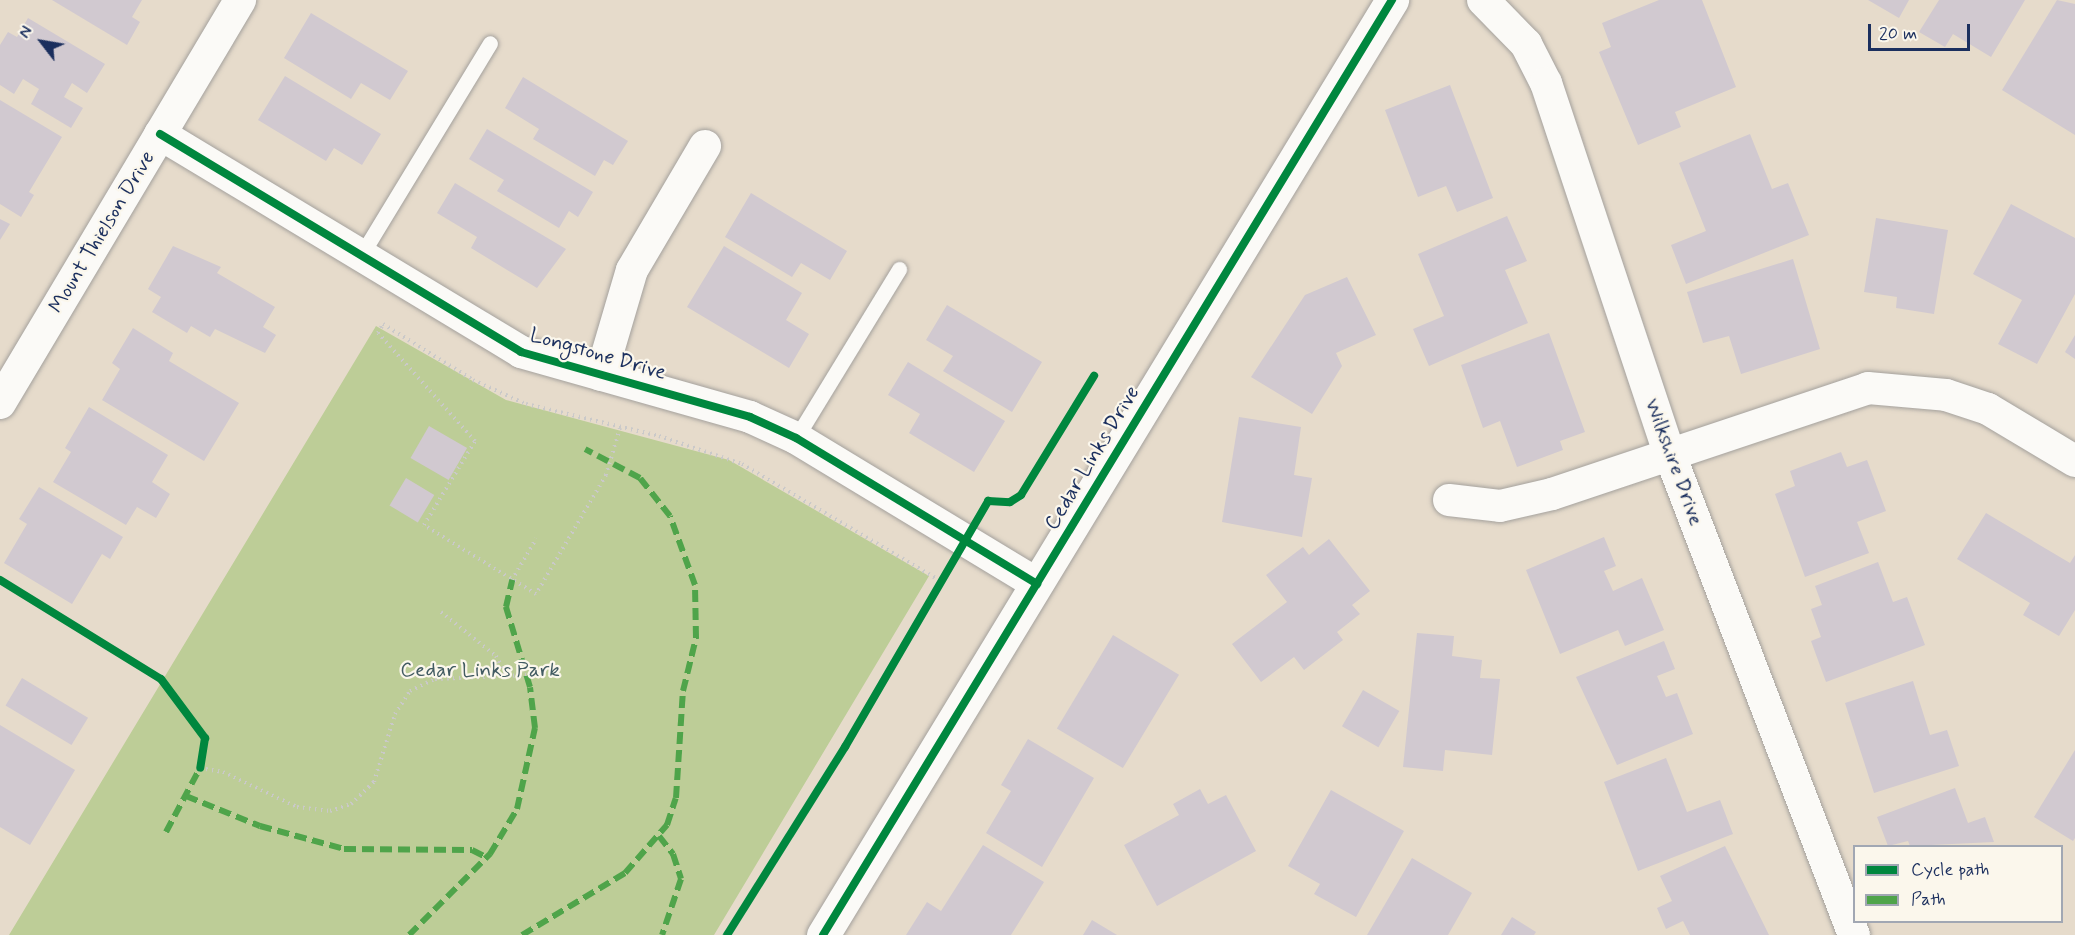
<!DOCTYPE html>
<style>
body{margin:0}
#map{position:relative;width:2075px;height:935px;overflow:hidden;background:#e6dbcb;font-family:Mynerve,sans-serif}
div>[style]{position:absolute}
.green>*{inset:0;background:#bdcd97}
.building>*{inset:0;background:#d1c9d0;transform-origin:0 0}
.path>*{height:4px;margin-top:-2px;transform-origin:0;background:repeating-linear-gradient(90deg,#cac9c9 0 1.5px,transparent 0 6px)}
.roads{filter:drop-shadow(0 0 2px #a4a19d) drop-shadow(0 0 2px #a4a19d)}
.service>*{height:15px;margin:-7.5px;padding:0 7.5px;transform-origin:7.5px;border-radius:7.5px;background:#fbfaf7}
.minor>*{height:32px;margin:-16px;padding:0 16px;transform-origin:16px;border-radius:16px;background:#fbfaf7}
.tertiary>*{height:33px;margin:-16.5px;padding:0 16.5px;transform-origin:16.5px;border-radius:16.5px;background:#fbfaf7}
.quiet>*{height:6px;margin-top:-3px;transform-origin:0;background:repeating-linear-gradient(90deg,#4fa44a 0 12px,transparent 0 18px)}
.cycleway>*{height:8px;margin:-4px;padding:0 4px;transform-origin:4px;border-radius:4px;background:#00873e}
span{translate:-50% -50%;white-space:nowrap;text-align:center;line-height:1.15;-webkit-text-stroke:4.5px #fbf7ec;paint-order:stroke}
.street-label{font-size:21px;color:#1b2f5e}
.park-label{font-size:21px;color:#425b62}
.legend{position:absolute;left:1853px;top:845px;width:210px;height:78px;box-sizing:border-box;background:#fbf7ec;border:2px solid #a1a7b3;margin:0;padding:8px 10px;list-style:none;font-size:18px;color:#1b2f5e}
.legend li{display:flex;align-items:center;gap:12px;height:30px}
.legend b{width:30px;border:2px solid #a1a7b3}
.north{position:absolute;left:12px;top:12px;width:60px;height:60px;-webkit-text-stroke:4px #fbf7ec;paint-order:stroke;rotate:301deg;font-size:16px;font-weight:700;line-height:24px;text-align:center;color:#1b2f5e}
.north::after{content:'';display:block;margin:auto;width:21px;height:27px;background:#1b2f5e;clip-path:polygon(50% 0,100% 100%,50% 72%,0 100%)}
.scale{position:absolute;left:1868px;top:24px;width:102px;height:27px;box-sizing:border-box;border:3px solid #1b2f5e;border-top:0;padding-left:8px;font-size:18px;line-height:21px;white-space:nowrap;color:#1b2f5e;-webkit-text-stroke:4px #fbf7ec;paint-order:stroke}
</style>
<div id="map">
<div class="green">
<div style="clip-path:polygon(376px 326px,506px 400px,729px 460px,929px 576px,714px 935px,9px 935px)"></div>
</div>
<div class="building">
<div style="clip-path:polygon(52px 0,142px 0,132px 17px,140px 22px,127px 45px)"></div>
<div style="clip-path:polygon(1659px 0,1702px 0,1736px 87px,1675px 112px,1681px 127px,1638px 145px,1599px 52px,1611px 47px,1602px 23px)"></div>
<div style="clip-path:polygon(1868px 0,1909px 0,1899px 18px)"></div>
<div style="clip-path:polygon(1939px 0,2025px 0,1991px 57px,1953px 34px,1945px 47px,1919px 32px)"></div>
<div style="clip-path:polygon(2057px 0,2075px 4px,2075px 135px,2002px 90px)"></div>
<div style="clip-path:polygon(311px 13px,408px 71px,390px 100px,361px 83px,351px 99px,284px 58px)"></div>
<div style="clip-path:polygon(28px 18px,105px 64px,87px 93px,72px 83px,64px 97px,83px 108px,71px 128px,31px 104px,39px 89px,23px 79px,14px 94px,0 85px,0 45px,8px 32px,17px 37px)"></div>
<div style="clip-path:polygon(285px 76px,381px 134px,362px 165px,334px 148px,326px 161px,258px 120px)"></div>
<div style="clip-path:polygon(523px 77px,628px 141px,613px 165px,604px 160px,595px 176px,533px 139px,539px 129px,505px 108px)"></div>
<div style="clip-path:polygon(1450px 85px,1493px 198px,1457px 212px,1446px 186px,1418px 197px,1385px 110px)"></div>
<div style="clip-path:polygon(0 100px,62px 137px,29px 192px,34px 195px,21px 217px,0 204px)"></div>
<div style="clip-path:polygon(487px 129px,593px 192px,578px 217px,569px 211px,559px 228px,497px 191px,504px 180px,469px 159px)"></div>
<div style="clip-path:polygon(1750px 134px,1772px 189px,1788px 183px,1809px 235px,1686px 284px,1671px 245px,1706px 231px,1679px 163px)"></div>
<div style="clip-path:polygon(455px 183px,566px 249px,537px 288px,471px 248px,477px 237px,437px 213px)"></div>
<div style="clip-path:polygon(751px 193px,847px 251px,830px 280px,801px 263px,792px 277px,725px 237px)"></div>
<div style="clip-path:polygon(2011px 204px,2075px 238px,2075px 294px,2037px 364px,1998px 344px,2022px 300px,1973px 274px)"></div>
<div style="clip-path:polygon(1507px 216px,1527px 261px,1505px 270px,1528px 323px,1429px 366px,1413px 329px,1444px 316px,1418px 254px)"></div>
<div style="clip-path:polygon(1876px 218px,1948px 230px,1934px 314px,1896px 308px,1897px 297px,1864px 292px)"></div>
<div style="clip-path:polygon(0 219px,10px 224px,0 240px)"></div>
<div style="clip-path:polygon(173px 246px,221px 267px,217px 273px,275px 307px,263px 327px,276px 335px,265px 353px,215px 329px,210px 337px,191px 326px,187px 333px,152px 312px,161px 297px,148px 289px)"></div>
<div style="clip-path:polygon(724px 246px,802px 293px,786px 320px,809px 334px,789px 368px,687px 307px)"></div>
<div style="clip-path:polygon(1793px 259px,1820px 349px,1741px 374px,1729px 336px,1703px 343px,1687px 292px)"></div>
<div style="clip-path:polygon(1347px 277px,1376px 335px,1336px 353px,1342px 366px,1312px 414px,1251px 377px,1305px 295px)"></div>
<div style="clip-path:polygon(947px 305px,1042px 362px,1012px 412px,943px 371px,953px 356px,926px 340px)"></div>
<div style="clip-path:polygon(133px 328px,173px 353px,169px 361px,239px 403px,204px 461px,102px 400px,120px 369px,112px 363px)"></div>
<div style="clip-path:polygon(1549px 333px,1585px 432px,1560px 441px,1563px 450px,1517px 467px,1500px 421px,1483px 428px,1461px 365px)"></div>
<div style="clip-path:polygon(2075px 335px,2075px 359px,2065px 352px)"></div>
<div style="clip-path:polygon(908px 362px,1005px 421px,974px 472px,909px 433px,920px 414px,888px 395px)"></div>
<div style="clip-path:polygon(89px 407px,168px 455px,152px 482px,170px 494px,156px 518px,137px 507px,126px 525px,53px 482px,71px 452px,65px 448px)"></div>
<div style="clip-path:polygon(1239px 417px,1301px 427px,1294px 475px,1312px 478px,1302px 537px,1222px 522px)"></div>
<div style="left:429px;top:426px;width:44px;height:37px;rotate:30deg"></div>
<div style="clip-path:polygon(1841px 452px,1847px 467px,1867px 460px,1886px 511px,1857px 522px,1869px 553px,1805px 577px,1775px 494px,1795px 486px,1790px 471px)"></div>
<div style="left:406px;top:478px;width:33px;height:32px;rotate:31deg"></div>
<div style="clip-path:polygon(39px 487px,123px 537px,110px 559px,102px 554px,72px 604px,4px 563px,27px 524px,19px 519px)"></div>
<div style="clip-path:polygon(1986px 513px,2070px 563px,2075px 555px,2075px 610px,2059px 636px,2023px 615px,2030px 603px,1957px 559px)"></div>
<div style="clip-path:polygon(1604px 537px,1616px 566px,1604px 571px,1613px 591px,1642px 578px,1664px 630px,1625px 646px,1618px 630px,1560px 654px,1526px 570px)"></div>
<div style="clip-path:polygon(1329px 539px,1370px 591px,1352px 605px,1360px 614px,1337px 632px,1343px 640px,1304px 670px,1294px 657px,1261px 682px,1232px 644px,1287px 602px,1266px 575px,1303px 547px,1309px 555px)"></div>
<div style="clip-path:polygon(1878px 562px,1893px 602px,1907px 597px,1925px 645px,1826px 682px,1811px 641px,1821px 637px,1811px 609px,1822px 605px,1815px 586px)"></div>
<div style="clip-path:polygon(1417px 633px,1454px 636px,1452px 656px,1482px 660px,1480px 678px,1500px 679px,1492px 755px,1445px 750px,1443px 771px,1403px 767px)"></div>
<div style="left:1113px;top:635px;width:77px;height:109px;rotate:31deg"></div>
<div style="clip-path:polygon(1664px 641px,1675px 669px,1657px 676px,1666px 697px,1677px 693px,1693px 734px,1617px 765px,1576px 677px)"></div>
<div style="left:22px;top:678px;width:77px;height:32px;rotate:31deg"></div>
<div style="clip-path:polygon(1913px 681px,1930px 735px,1947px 730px,1959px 766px,1874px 793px,1845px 703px)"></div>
<div style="left:1363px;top:690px;width:42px;height:42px;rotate:30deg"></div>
<div style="clip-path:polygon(0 725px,75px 770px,30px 845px,0 827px)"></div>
<div style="clip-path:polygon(1028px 739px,1094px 778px,1042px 867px,986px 833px,1011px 791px,1001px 785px)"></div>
<div style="clip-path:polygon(2075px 750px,2075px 838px,2073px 841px,2034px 817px)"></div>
<div style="clip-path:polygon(1666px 758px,1687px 812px,1720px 800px,1733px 834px,1638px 871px,1604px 782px)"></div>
<div style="clip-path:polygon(1955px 788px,1968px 823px,1985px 817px,1994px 842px,1910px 846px,1908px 841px,1888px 846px,1877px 817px)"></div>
<div style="clip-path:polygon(1200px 789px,1208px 804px,1226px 795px,1256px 851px,1157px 906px,1124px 845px,1179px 815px,1173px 804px)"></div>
<div style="clip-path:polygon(1331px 790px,1404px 831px,1356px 917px,1314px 894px,1320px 884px,1288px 866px)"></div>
<div style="clip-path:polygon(983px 845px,1044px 882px,1011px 935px,906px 935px,927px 902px,941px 911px)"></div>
<div style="clip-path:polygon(1725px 846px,1769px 935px,1690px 935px,1683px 921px,1666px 929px,1657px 908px,1672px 901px,1660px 876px)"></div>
<div style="clip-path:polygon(1412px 858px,1472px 893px,1448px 935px,1367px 935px)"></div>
<div style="clip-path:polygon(1512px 917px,1536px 932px,1534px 935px,1501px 935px)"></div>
<div style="clip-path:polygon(1092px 920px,1117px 935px,1083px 935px)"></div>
</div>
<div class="path">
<div style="left:620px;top:428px;width:49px;rotate:106.6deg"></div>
<div style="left:606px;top:475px;width:138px;rotate:120.5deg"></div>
<div style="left:536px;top:594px;width:132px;rotate:-148.4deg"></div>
<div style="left:424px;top:525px;width:98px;rotate:-58.7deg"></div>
<div style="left:475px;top:441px;width:145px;rotate:-131.9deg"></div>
<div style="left:378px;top:333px;width:10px;rotate:-61deg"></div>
<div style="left:383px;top:324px;width:106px;rotate:31.9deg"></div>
<div style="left:473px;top:380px;width:58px;rotate:24.4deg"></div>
<div style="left:526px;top:404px;width:137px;rotate:13.5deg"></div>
<div style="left:659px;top:436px;width:88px;rotate:18.6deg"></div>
<div style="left:742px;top:464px;width:231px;rotate:30.5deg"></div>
<div style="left:512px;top:580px;width:48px;rotate:-59.7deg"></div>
<div style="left:441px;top:612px;width:70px;rotate:38.7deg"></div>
<div style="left:496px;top:656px;width:22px;rotate:63deg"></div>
<div style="left:200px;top:768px;width:23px;rotate:10deg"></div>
<div style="left:223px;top:772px;width:82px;rotate:25.3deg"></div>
<div style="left:297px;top:807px;width:33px;rotate:7deg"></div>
<div style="left:330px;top:811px;width:22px;rotate:-18deg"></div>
<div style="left:351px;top:804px;width:32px;rotate:-44deg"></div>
<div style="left:374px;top:782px;width:71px;rotate:-72.8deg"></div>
<div style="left:395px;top:714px;width:27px;rotate:-57deg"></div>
<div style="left:410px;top:691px;width:28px;rotate:-26deg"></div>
<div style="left:435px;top:679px;width:92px;rotate:-2.5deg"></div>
</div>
<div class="roads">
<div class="service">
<div style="left:360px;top:257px;width:250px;rotate:-58.7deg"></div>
<div style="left:796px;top:438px;width:198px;rotate:-58.6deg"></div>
</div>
<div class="minor">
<div style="left:1483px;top:0;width:62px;rotate:45.7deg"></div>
<div style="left:1526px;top:44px;width:44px;rotate:62.9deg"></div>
<div style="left:1546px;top:83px;width:392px;rotate:71.6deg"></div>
<div style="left:1670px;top:455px;width:514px;rotate:69.03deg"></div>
<div style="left:160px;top:134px;width:422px;rotate:31.1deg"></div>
<div style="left:521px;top:352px;width:238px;rotate:15.8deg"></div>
<div style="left:750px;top:417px;width:51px;rotate:24.5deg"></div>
<div style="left:796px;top:438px;width:282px;rotate:31.2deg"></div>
<div style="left:601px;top:375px;width:109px;rotate:-73.6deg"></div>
<div style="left:632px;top:270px;width:144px;rotate:-59.5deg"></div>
<div style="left:0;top:403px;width:469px;rotate:-59.2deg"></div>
<div style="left:1449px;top:500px;width:51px;rotate:6.7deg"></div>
<div style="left:1500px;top:506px;width:53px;rotate:-13deg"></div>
<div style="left:1552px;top:494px;width:333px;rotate:-18.5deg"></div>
<div style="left:1868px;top:388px;width:78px;rotate:5.1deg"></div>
<div style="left:1946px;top:395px;width:44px;rotate:18.4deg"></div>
<div style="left:1988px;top:409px;width:101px;rotate:30.9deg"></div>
</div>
<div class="tertiary">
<div style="left:823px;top:935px;width:1095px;rotate:-58.68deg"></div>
</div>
</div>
<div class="quiet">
<div style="left:186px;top:796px;width:80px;rotate:22.1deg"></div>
<div style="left:260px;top:826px;width:87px;rotate:15.3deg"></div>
<div style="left:344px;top:849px;width:128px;rotate:0.4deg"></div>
<div style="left:472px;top:850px;width:16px;rotate:27deg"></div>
<div style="left:166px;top:832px;width:72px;rotate:-62deg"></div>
<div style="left:659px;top:836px;width:23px;rotate:52deg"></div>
<div style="left:673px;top:854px;width:26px;rotate:72deg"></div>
<div style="left:681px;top:879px;width:59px;rotate:108.7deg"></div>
<div style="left:409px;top:935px;width:115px;rotate:-45deg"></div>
<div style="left:490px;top:854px;width:52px;rotate:-59deg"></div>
<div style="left:517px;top:809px;width:83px;rotate:-77.5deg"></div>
<div style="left:535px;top:728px;width:41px;rotate:-97deg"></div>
<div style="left:530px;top:687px;width:84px;rotate:-106.7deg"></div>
<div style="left:506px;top:607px;width:28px;rotate:-77deg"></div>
<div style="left:522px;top:935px;width:120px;rotate:-31deg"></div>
<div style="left:625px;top:873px;width:64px;rotate:-48.8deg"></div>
<div style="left:667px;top:825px;width:28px;rotate:-72deg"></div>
<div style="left:676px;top:798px;width:107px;rotate:-86.3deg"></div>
<div style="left:683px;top:691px;width:55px;rotate:-76.2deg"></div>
<div style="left:696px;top:638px;width:53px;rotate:-91.1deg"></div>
<div style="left:695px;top:585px;width:73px;rotate:-109.9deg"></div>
<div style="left:670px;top:516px;width:48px;rotate:-128.3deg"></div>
<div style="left:640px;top:478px;width:62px;rotate:-152.2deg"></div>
</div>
<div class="cycleway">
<div style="left:160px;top:134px;width:422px;rotate:31.1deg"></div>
<div style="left:521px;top:352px;width:238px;rotate:15.8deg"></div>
<div style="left:750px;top:417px;width:51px;rotate:24.5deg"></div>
<div style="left:796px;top:438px;width:282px;rotate:31.2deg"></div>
<div style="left:0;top:580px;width:189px;rotate:31.6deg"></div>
<div style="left:161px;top:679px;width:74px;rotate:53.3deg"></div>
<div style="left:205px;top:738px;width:30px;rotate:99deg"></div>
<div style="left:727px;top:935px;width:222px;rotate:-57.9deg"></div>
<div style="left:845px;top:747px;width:285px;rotate:-59.8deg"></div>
<div style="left:988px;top:501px;width:22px;rotate:3deg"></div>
<div style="left:1010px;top:502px;width:13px;rotate:-32deg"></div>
<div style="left:1021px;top:495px;width:140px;rotate:-58.5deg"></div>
<div style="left:823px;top:935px;width:1095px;rotate:-58.68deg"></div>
</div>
<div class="street-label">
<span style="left:102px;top:232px;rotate:-59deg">Mount Thielson Drive</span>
<span style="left:598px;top:354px;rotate:16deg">Longstone Drive</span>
<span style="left:1092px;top:458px;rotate:-59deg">Cedar Links Drive</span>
<span style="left:1674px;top:462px;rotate:70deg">Wilkshire Drive</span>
</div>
<div class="park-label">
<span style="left:480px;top:670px">Cedar Links Park</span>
</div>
<ul class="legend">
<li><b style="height:8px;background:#00873e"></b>Cycle path</li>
<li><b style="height:8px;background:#4fa44a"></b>Path</li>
</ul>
<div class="north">N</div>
<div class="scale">20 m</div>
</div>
